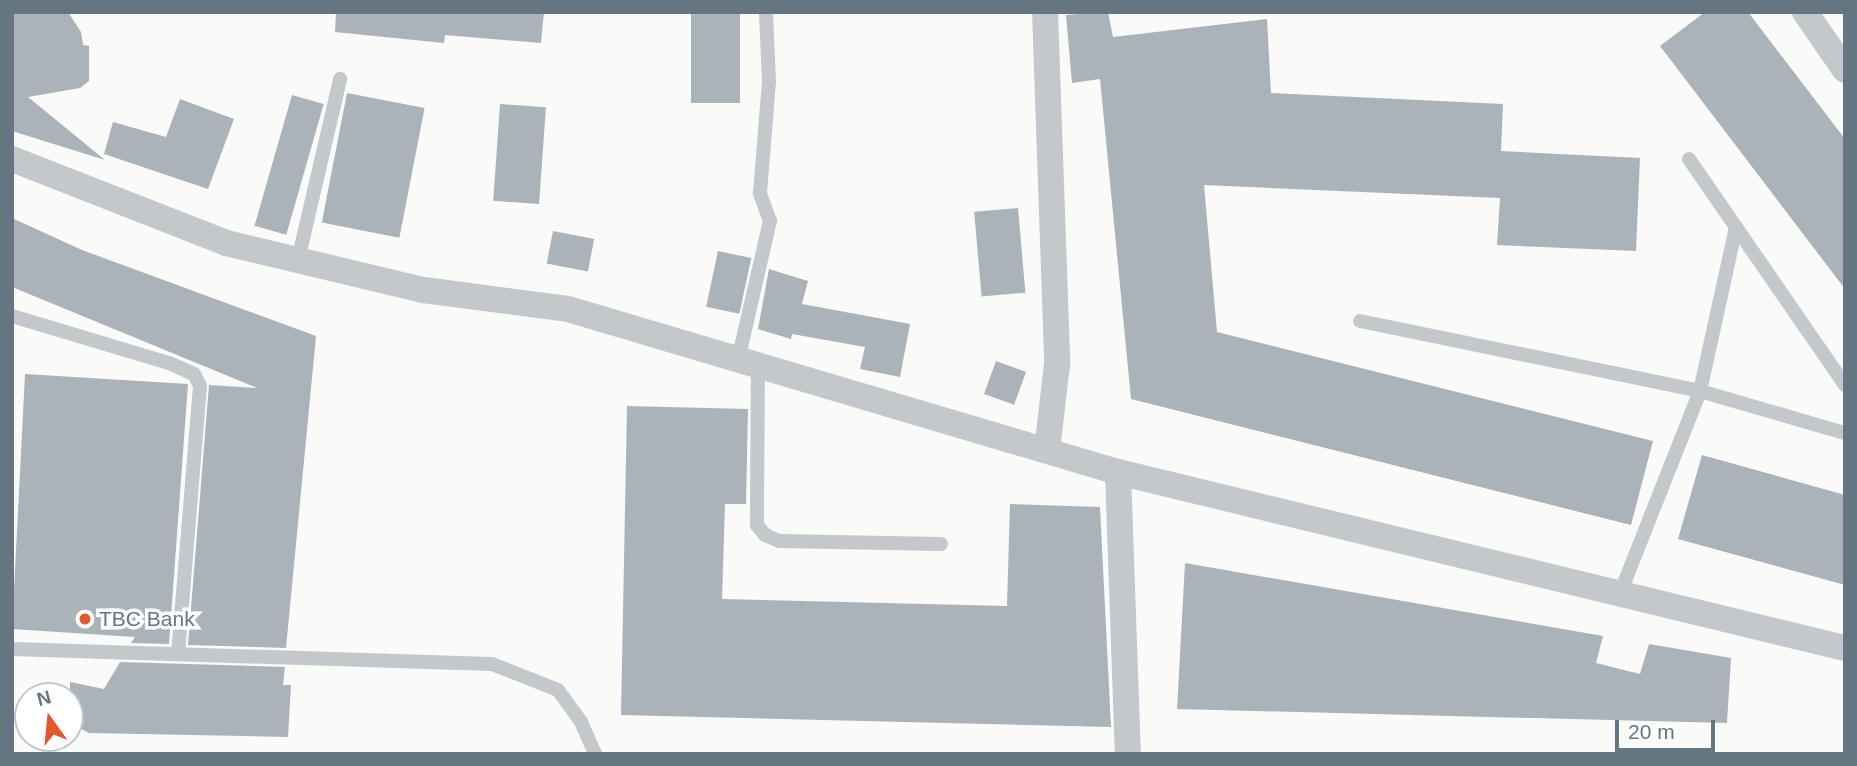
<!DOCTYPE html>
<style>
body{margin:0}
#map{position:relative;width:1857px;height:766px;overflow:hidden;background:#fafaf8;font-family:Arial,sans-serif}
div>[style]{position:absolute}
.building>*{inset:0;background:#aab3b9;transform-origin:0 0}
.service>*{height:14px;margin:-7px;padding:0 7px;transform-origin:7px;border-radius:7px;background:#c3c8cc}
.minor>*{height:26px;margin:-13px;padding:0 13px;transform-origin:13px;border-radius:13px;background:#c3c8cc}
.dots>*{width:19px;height:19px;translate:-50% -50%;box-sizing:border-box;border:4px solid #fff;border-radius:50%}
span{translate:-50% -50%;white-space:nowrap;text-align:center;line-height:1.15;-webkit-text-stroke:7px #fff;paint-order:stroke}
.poi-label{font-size:21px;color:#657683}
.left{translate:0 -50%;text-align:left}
.frame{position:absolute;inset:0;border:14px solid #657683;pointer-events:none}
.north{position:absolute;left:14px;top:682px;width:70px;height:70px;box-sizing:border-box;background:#fff;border:2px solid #c1c8cd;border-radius:50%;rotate:345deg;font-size:19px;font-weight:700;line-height:28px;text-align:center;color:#657683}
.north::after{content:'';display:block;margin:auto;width:24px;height:32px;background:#e4572e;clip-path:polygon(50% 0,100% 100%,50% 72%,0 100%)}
.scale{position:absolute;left:1615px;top:720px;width:100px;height:32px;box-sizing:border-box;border:4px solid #657683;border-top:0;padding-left:9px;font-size:21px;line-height:24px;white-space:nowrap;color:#657683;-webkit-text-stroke:5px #fff;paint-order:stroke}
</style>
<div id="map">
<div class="building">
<div style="clip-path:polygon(12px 12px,68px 12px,81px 32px,83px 45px,89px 46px,89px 81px,80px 88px,28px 97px,105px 160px,12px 131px)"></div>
<div style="clip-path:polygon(336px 12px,544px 12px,541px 43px,445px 35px,444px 43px,335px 32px)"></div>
<div style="left:691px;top:12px;width:49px;height:91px"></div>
<div style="clip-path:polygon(1108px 12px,1113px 37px,1267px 19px,1271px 93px,1503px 104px,1501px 151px,1640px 158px,1636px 251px,1497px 245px,1500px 198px,1204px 185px,1217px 332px,1653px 441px,1631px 525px,1131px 399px,1100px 79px,1072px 83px,1066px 15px)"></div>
<div style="clip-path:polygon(1705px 12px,1748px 12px,1845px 139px,1845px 289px,1660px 46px)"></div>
<div style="left:347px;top:93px;width:79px;height:132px;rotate:11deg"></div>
<div style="left:292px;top:95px;width:33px;height:136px;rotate:16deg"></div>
<div style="clip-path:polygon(180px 99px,234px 119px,208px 189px,104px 154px,113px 122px,166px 137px)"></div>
<div style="left:500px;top:104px;width:46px;height:97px;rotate:4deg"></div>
<div style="left:1018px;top:208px;width:85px;height:44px;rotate:85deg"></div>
<div style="clip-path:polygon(12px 218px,82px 250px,316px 336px,286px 648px,188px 645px,209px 385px,257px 388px,12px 287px)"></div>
<div style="left:553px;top:231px;width:42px;height:33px;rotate:11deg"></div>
<div style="left:718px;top:251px;width:34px;height:57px;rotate:12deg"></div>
<div style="clip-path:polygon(769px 269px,808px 281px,802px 304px,910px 324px,900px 377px,860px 369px,865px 347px,792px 334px,791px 339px,758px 329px)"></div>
<div style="left:996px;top:361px;width:32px;height:35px;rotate:20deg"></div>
<div style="clip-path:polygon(25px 374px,188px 384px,169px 644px,131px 643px,135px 637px,12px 629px)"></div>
<div style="clip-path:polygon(627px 406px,748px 409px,746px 504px,725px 504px,722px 599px,1007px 606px,1010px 504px,1100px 507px,1111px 727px,621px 715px)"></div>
<div style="clip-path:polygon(1702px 455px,1845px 495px,1845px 585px,1678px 539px)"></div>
<div style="clip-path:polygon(1185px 563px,1603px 636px,1596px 663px,1640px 674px,1649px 644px,1731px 658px,1727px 723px,1177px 709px)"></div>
<div style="clip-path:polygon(120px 662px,285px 667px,283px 685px,291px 685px,288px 737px,89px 733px,70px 723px,70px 682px,104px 689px)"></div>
</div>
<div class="service">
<div style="left:1689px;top:159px;width:275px;rotate:55.4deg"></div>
<div style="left:298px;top:260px;width:186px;rotate:-76.9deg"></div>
<div style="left:12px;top:316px;width:164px;rotate:16.7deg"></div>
<div style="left:169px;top:363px;width:27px;rotate:24deg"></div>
<div style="left:194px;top:374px;width:13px;rotate:63deg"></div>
<div style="left:200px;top:386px;width:267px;rotate:94.7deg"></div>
<div style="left:1360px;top:321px;width:347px;rotate:11.6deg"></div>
<div style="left:1700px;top:391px;width:151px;rotate:16.2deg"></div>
<div style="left:739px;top:356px;width:139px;rotate:-77.1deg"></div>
<div style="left:770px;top:221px;width:30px;rotate:-110deg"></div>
<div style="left:760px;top:193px;width:111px;rotate:-85.4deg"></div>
<div style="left:769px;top:82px;width:70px;rotate:-92.5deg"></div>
<div style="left:758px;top:362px;width:163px;rotate:90.4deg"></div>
<div style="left:757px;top:525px;width:13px;rotate:51deg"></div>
<div style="left:765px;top:535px;width:15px;rotate:23deg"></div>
<div style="left:779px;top:541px;width:162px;rotate:1.1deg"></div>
<div style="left:1619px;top:596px;width:220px;rotate:-68.4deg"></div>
<div style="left:1700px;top:391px;width:168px;rotate:-77.6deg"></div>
<div style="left:12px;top:649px;width:480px;rotate:1.8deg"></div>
<div style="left:492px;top:664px;width:71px;rotate:21.5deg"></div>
<div style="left:558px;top:690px;width:39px;rotate:54deg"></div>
<div style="left:581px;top:722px;width:35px;rotate:66deg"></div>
</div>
<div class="minor">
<div style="left:1045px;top:12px;width:352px;rotate:88deg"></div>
<div style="left:1057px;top:364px;width:87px;rotate:96.6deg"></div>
<div style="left:1805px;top:12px;width:70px;rotate:55.4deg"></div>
<div style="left:12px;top:159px;width:230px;rotate:21.4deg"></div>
<div style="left:226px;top:243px;width:204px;rotate:13.4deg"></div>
<div style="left:424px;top:290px;width:145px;rotate:7.5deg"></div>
<div style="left:568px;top:309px;width:574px;rotate:16.51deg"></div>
<div style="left:1118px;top:472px;width:282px;rotate:88deg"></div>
<div style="left:1118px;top:472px;width:748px;rotate:13.61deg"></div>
</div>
<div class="dots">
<div style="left:85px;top:619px;background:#e4572e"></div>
</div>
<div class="poi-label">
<span class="left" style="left:99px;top:619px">TBC Bank</span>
</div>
<div class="frame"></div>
<div class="north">N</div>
<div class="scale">20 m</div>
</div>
